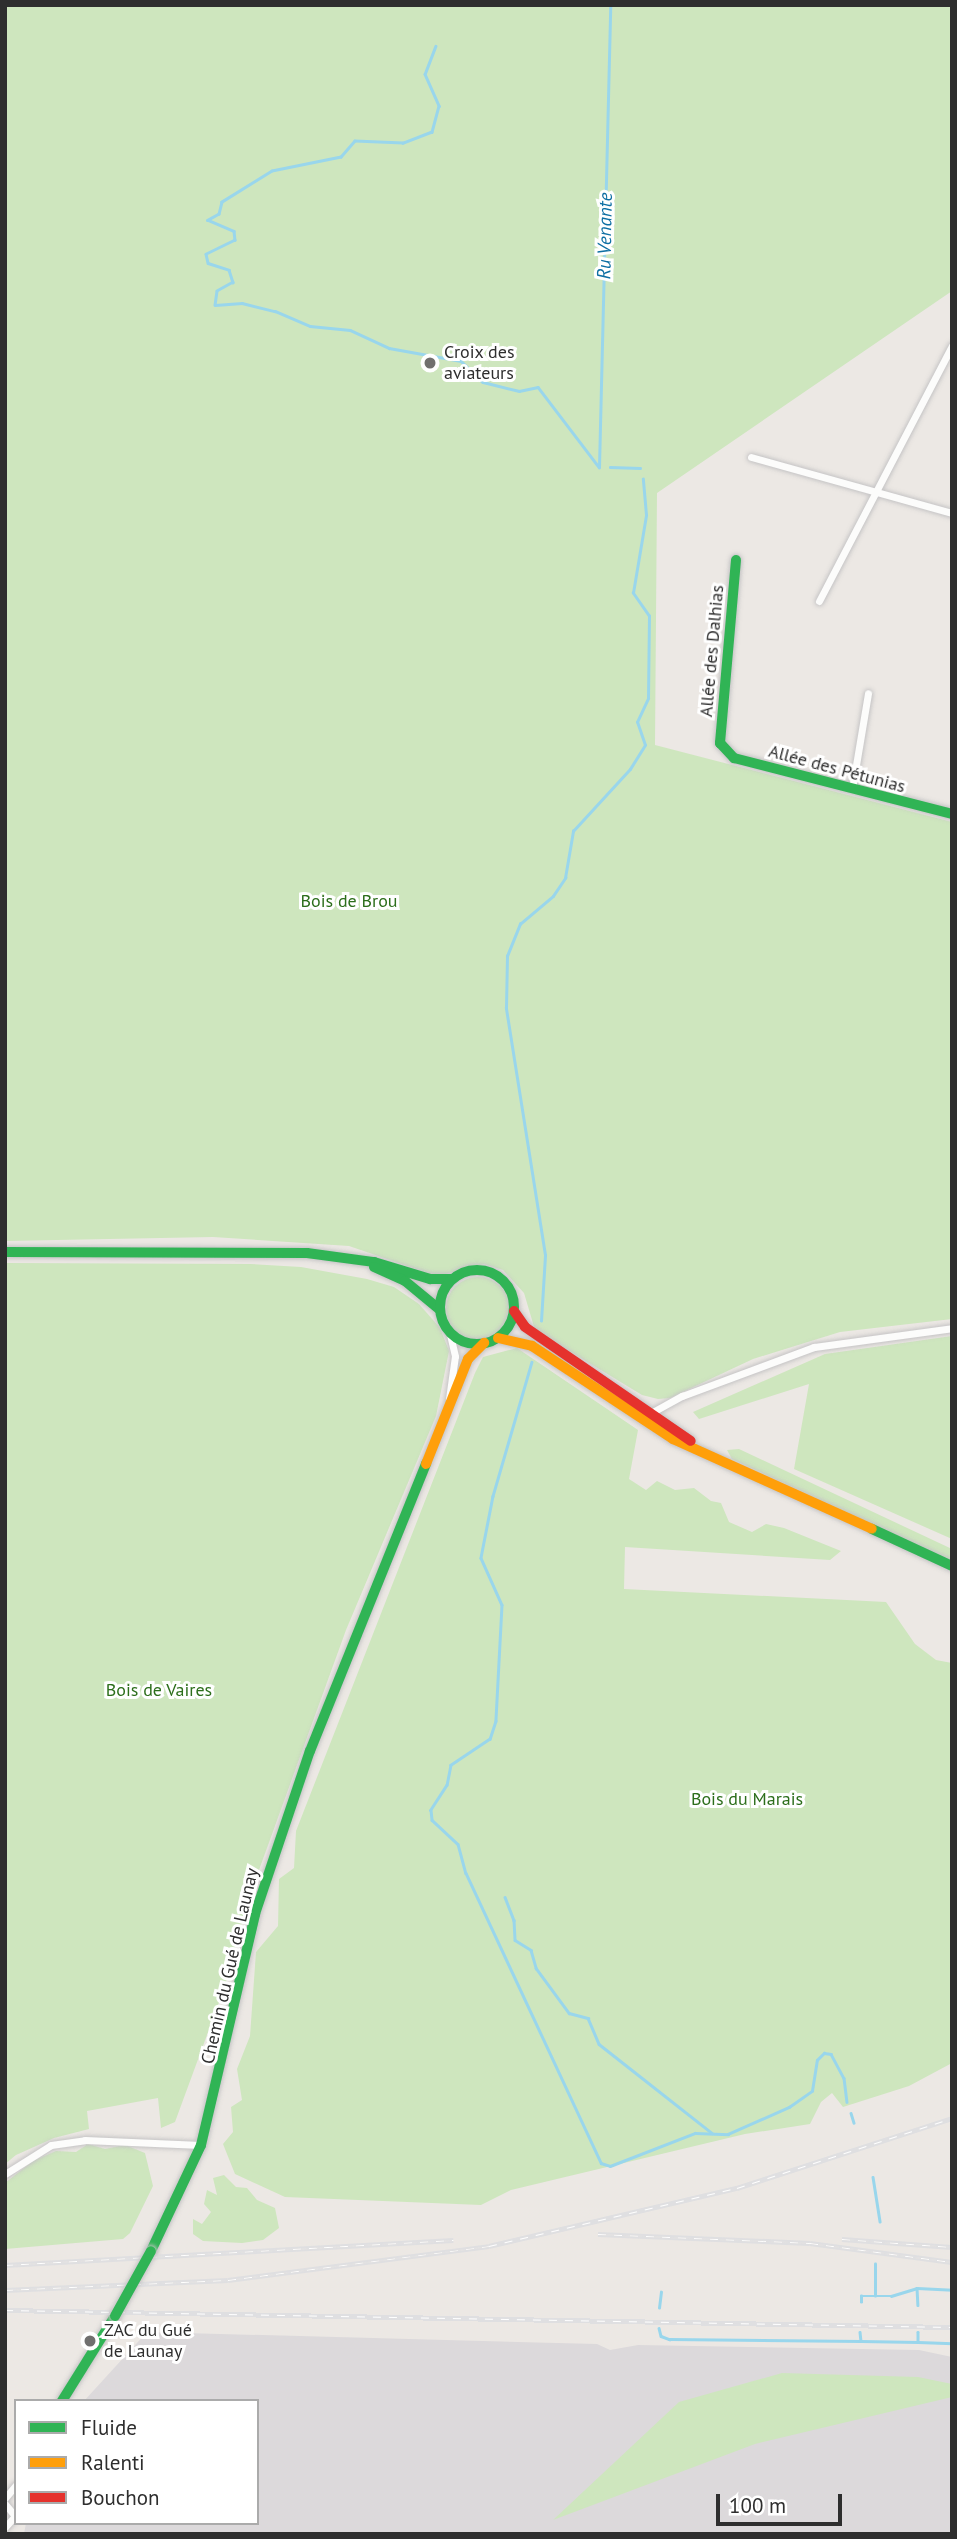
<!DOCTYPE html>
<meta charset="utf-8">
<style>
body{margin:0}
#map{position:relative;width:957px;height:2539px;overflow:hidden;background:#ece8e4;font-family:"PT Sans",sans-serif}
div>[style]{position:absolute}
.industrial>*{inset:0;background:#dcd9db}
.green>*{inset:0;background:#cee6be}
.round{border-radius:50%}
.stream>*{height:2.5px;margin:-1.25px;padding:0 1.25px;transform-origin:1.25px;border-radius:1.25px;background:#99d6ec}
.roads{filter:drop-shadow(0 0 2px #c5c4c5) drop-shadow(0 0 2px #c5c4c5)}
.street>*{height:7px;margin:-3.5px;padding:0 3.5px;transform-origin:3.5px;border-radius:3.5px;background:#fcfcfb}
.fast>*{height:10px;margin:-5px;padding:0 5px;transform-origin:5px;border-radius:5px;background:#30b455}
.fast>.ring{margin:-5px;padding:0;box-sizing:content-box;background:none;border:10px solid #30b455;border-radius:50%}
.slow>*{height:10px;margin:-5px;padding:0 5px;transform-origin:5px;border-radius:5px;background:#ff9f0a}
.jam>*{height:10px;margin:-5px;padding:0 5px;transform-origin:5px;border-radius:5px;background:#e5322d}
.rail>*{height:5px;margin-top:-2.5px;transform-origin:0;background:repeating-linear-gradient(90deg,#fff 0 8px,#dfdfe1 0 16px);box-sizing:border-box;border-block:2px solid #dfdfe1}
.bridges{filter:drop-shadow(0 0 2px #c5c4c5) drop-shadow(0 0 2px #c5c4c5)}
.fast-bridge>*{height:10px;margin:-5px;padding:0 5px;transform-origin:5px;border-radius:5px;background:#30b455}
.dots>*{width:19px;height:19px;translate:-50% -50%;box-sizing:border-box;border:4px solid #fff;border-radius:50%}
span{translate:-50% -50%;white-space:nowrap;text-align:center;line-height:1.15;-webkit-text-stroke:6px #fff;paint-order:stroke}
.poi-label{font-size:18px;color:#2e2e2e}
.left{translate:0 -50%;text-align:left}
.street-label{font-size:18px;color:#2e2e2e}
.park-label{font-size:18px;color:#2c6e1b}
.water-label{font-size:19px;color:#0d6fa3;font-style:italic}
.frame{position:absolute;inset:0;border:7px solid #2e2e2e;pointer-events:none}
.legend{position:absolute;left:14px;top:2399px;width:245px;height:126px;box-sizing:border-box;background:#fff;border:2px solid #ababab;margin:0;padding:9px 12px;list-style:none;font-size:21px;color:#2e2e2e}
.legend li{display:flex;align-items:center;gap:14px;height:35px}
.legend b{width:35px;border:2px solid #ababab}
.scale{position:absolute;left:716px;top:2494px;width:126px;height:32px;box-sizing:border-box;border:4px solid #2e2e2e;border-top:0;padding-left:9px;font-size:21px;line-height:24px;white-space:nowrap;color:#2e2e2e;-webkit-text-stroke:5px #fff;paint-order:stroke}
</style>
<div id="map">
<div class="industrial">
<div style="clip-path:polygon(147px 2332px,597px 2344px,610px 2350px,638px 2345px,919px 2350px,952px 2357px,952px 2534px,24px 2534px,26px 2523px,257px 2523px,257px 2401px,84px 2401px)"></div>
</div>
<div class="green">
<div style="clip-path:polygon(5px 5px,952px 5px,952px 291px,657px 493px,655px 745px,952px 822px,952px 1319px,840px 1332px,753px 1359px,670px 1398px,658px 1399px,642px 1395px,535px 1330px,524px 1293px,503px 1270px,484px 1264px,437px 1276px,349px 1246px,213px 1237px,5px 1241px)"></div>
<div style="clip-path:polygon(5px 1263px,250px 1264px,301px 1267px,367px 1279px,394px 1287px,419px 1304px,440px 1328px,449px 1351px,436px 1416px,346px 1630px,247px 1903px,225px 1986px,175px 2122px,161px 2128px,158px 2098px,87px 2111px,89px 2129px,54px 2138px,16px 2155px,5px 2164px)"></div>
<div class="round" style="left:446px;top:1277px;width:64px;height:64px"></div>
<div style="clip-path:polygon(952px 1336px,952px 1539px,794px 1469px,809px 1384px,699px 1419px,693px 1412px,825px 1354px)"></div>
<div style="clip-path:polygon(517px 1348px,638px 1430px,629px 1479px,646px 1490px,657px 1481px,675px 1490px,694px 1488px,711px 1501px,721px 1503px,729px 1522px,752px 1532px,766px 1524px,784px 1528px,841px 1551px,830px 1560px,625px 1547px,624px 1589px,886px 1602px,915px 1644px,936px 1660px,952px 1663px,952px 2063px,909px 2086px,843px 2107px,832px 2093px,821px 2102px,810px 2124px,745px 2134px,511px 2190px,481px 2205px,285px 2197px,235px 2174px,223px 2144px,233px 2132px,231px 2107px,242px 2100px,237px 2069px,250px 2036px,256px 1952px,278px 1926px,279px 1879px,294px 1868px,296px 1831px,475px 1373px,483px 1357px)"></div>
<div style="clip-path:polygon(739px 1449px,952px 1549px,952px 1561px,732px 1459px,727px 1450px)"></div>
<div style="clip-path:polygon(88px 2144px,105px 2149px,125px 2145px,145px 2153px,153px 2186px,130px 2233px,123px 2239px,5px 2249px,5px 2183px,33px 2161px,56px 2151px,76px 2152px)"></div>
<div style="clip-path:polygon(224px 2175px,236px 2187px,247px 2188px,257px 2200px,275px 2208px,279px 2228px,263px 2240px,242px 2243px,203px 2241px,193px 2234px,193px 2219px,202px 2224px,211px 2212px,204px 2204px,207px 2190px,217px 2195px,213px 2178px)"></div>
<div style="clip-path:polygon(782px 2373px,918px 2377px,952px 2384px,952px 2397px,755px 2444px,553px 2520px,679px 2402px)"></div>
</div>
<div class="stream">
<div style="left:436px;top:46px;width:30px;rotate:111deg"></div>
<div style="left:425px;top:74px;width:35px;rotate:66deg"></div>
<div style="left:439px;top:106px;width:27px;rotate:105deg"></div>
<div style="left:432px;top:132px;width:31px;rotate:159deg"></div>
<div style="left:403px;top:143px;width:48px;rotate:-177.6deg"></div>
<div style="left:355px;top:141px;width:21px;rotate:131deg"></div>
<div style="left:341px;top:157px;width:70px;rotate:168.5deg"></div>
<div style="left:272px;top:171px;width:59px;rotate:148.2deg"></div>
<div style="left:222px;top:202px;width:12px;rotate:104deg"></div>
<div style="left:219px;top:214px;width:13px;rotate:151deg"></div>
<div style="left:208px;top:220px;width:28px;rotate:23deg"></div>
<div style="left:234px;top:231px;width:9px;rotate:84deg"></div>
<div style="left:235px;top:240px;width:32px;rotate:154deg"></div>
<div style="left:206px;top:254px;width:9px;rotate:77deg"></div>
<div style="left:208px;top:263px;width:22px;rotate:18deg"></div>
<div style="left:229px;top:270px;width:13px;rotate:72deg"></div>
<div style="left:233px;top:282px;width:18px;rotate:151deg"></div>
<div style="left:217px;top:291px;width:14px;rotate:98deg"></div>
<div style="left:215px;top:305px;width:27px;rotate:-4deg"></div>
<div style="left:242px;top:303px;width:34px;rotate:14deg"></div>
<div style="left:275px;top:311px;width:38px;rotate:23deg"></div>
<div style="left:310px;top:326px;width:40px;rotate:5.7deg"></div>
<div style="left:350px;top:330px;width:43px;rotate:24.8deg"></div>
<div style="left:389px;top:348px;width:73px;rotate:10.2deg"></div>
<div style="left:461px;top:361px;width:30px;rotate:44deg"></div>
<div style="left:483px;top:382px;width:37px;rotate:14deg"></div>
<div style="left:519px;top:391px;width:19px;rotate:-12deg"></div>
<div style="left:538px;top:387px;width:101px;rotate:52.7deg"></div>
<div style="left:599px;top:467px;width:462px;rotate:-88.6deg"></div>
<div style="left:610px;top:467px;width:30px;rotate:2deg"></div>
<div style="left:541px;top:1321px;width:66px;rotate:-86.5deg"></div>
<div style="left:545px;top:1255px;width:250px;rotate:-99deg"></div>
<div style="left:506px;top:1008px;width:52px;rotate:-88.9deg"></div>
<div style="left:507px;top:956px;width:35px;rotate:-68deg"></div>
<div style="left:520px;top:924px;width:43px;rotate:-40.3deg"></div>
<div style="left:553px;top:896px;width:22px;rotate:-56deg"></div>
<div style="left:565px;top:878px;width:48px;rotate:-80.3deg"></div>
<div style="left:573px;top:831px;width:84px;rotate:-47.4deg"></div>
<div style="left:630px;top:769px;width:28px;rotate:-58deg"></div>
<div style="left:645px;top:745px;width:24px;rotate:-109deg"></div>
<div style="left:637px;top:722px;width:26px;rotate:-65deg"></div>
<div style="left:648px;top:698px;width:82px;rotate:-89.3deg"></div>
<div style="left:649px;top:616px;width:28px;rotate:-125deg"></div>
<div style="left:633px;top:593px;width:79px;rotate:-80.5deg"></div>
<div style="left:646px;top:515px;width:36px;rotate:-95deg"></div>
<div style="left:532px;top:1362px;width:140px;rotate:106.2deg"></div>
<div style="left:493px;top:1496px;width:63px;rotate:101deg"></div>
<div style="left:481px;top:1558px;width:51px;rotate:65.9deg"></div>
<div style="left:502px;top:1605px;width:116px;rotate:93deg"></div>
<div style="left:496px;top:1721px;width:19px;rotate:108deg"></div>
<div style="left:490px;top:1739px;width:47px;rotate:146.3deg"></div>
<div style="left:451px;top:1765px;width:20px;rotate:101deg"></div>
<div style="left:447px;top:1785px;width:30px;rotate:123deg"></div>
<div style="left:431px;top:1810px;width:10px;rotate:84deg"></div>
<div style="left:432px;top:1820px;width:35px;rotate:43deg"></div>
<div style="left:458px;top:1844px;width:30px;rotate:75deg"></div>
<div style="left:466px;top:1873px;width:320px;rotate:65deg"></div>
<div style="left:601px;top:2163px;width:9px;rotate:18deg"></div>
<div style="left:610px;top:2166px;width:91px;rotate:-21.2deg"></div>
<div style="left:695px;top:2133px;width:33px;rotate:2deg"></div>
<div style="left:728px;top:2134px;width:67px;rotate:-23.9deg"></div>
<div style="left:789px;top:2107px;width:28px;rotate:-35deg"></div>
<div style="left:812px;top:2091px;width:31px;rotate:-81deg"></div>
<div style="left:817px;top:2060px;width:10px;rotate:-45deg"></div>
<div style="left:824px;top:2053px;width:7px;rotate:8deg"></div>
<div style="left:831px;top:2054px;width:27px;rotate:62deg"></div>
<div style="left:844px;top:2078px;width:24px;rotate:83deg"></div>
<div style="left:505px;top:1897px;width:25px;rotate:69deg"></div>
<div style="left:514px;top:1920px;width:20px;rotate:87deg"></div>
<div style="left:515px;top:1940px;width:19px;rotate:32deg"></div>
<div style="left:531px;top:1950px;width:19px;rotate:74deg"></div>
<div style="left:536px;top:1968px;width:56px;rotate:53.7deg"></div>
<div style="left:569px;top:2013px;width:20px;rotate:15deg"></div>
<div style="left:588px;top:2018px;width:28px;rotate:67deg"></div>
<div style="left:599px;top:2044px;width:144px;rotate:38.2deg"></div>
<div style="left:851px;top:2113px;width:10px;rotate:73deg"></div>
<div style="left:873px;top:2177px;width:45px;rotate:81deg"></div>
<div style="left:917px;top:2288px;width:35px;rotate:3deg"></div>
<div style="left:875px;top:2296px;width:32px;rotate:-90deg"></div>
<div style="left:861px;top:2302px;width:6px;rotate:-90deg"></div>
<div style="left:861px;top:2296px;width:30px"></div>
<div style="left:891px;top:2296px;width:27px;rotate:-17deg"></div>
<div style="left:917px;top:2288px;width:17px;rotate:87deg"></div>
<div style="left:659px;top:2308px;width:16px;rotate:-83deg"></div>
<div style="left:659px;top:2328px;width:8px;rotate:76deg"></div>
<div style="left:661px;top:2336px;width:9px;rotate:21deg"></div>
<div style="left:669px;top:2339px;width:192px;rotate:0.6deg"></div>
<div style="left:860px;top:2332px;width:9px;rotate:84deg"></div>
<div style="left:861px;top:2341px;width:57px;rotate:1deg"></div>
<div style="left:918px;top:2332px;width:10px;rotate:90deg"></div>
<div style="left:918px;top:2342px;width:34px;rotate:2deg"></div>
</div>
<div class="roads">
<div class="street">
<div style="left:751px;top:457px;width:209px;rotate:15.6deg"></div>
<div style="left:819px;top:601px;width:288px;rotate:-62.5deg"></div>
<div style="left:852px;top:789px;width:97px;rotate:-80.5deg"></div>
<div style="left:449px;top:1399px;width:43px;rotate:-82.1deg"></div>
<div style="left:455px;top:1356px;width:26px;rotate:-103deg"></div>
<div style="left:649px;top:1414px;width:38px;rotate:-29deg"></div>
<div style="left:682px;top:1396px;width:141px;rotate:-20.4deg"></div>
<div style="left:814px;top:1347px;width:139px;rotate:-7.8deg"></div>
<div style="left:5px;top:2174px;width:54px;rotate:-32.2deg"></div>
<div style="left:51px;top:2145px;width:34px;rotate:-8deg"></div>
<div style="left:85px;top:2140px;width:116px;rotate:2.5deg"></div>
<div style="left:5px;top:2498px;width:17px;rotate:-50deg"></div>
<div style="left:5px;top:2504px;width:16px;rotate:50deg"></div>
<div style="left:15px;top:2516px;width:15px;rotate:132deg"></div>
</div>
<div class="fast">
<div style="left:736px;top:560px;width:184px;rotate:95deg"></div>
<div style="left:720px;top:743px;width:21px;rotate:47deg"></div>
<div style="left:734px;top:758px;width:225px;rotate:14.4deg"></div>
<div style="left:5px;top:1252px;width:302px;rotate:0.2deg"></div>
<div style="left:307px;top:1253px;width:68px;rotate:7.7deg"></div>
<div style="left:374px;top:1262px;width:59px;rotate:16.9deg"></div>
<div style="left:430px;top:1279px;width:22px"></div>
<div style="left:374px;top:1267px;width:34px;rotate:24deg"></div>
<div style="left:405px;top:1281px;width:45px;rotate:39.6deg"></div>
<div class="ring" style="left:440px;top:1270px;width:64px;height:64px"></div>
<div style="left:872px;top:1529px;width:88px;rotate:24.8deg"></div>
<div style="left:151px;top:2251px;width:117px;rotate:-64.7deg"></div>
<div style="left:201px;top:2145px;width:237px;rotate:-76.8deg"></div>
<div style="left:255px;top:1914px;width:172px;rotate:-71.4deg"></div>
<div style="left:310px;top:1751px;width:310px;rotate:-68deg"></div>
<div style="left:62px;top:2401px;width:100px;rotate:-58.1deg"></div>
</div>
<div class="slow">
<div style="left:498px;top:1338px;width:35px;rotate:13deg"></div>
<div style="left:532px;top:1346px;width:169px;rotate:33.4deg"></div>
<div style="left:673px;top:1439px;width:218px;rotate:24.3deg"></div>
<div style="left:426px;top:1464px;width:113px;rotate:-68.2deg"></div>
<div style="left:468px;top:1359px;width:23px;rotate:-45deg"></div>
</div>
<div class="jam">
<div style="left:514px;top:1311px;width:19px;rotate:55deg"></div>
<div style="left:525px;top:1327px;width:201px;rotate:34.5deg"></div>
</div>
</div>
<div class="rail">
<div style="left:598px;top:2234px;width:212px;rotate:2.4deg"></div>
<div style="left:810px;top:2243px;width:143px;rotate:7.6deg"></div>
<div style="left:842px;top:2239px;width:110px;rotate:4.2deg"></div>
<div style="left:5px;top:2265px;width:449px;rotate:-3.2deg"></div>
<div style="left:5px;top:2290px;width:223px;rotate:-2.6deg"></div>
<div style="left:228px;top:2280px;width:263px;rotate:-7.4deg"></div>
<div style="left:489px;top:2246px;width:255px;rotate:-13.2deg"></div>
<div style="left:737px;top:2188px;width:226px;rotate:-18deg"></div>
<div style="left:5px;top:2310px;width:947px;rotate:1.03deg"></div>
</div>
<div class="bridges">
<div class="fast-bridge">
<div style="left:115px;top:2316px;width:74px;rotate:-61deg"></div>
</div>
</div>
<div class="dots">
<div style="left:430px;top:363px;background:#706f6e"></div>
<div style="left:90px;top:2341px;background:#706f6e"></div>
</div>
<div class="poi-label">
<span class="left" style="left:444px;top:363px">Croix des<br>aviateurs</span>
<span class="left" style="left:104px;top:2341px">ZAC du Gué<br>de Launay</span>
</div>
<div class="street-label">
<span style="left:712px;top:651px;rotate:-85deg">Allée des Dalhias</span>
<span style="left:837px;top:769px;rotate:15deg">Allée des Pétunias</span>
<span style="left:230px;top:1966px;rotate:-77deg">Chemin du Gué de Launay</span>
</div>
<div class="park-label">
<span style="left:349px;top:901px">Bois de Brou</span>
<span style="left:159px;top:1690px">Bois de Vaires</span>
<span style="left:747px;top:1799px">Bois du Marais</span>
</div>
<div class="water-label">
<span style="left:605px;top:236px;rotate:-89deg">Ru Venante</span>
</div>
<div class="frame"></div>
<ul class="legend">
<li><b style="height:9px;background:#30b455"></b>Fluide</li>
<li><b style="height:9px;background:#ff9f0a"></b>Ralenti</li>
<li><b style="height:9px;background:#e5322d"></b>Bouchon</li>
</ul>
<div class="scale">100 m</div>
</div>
